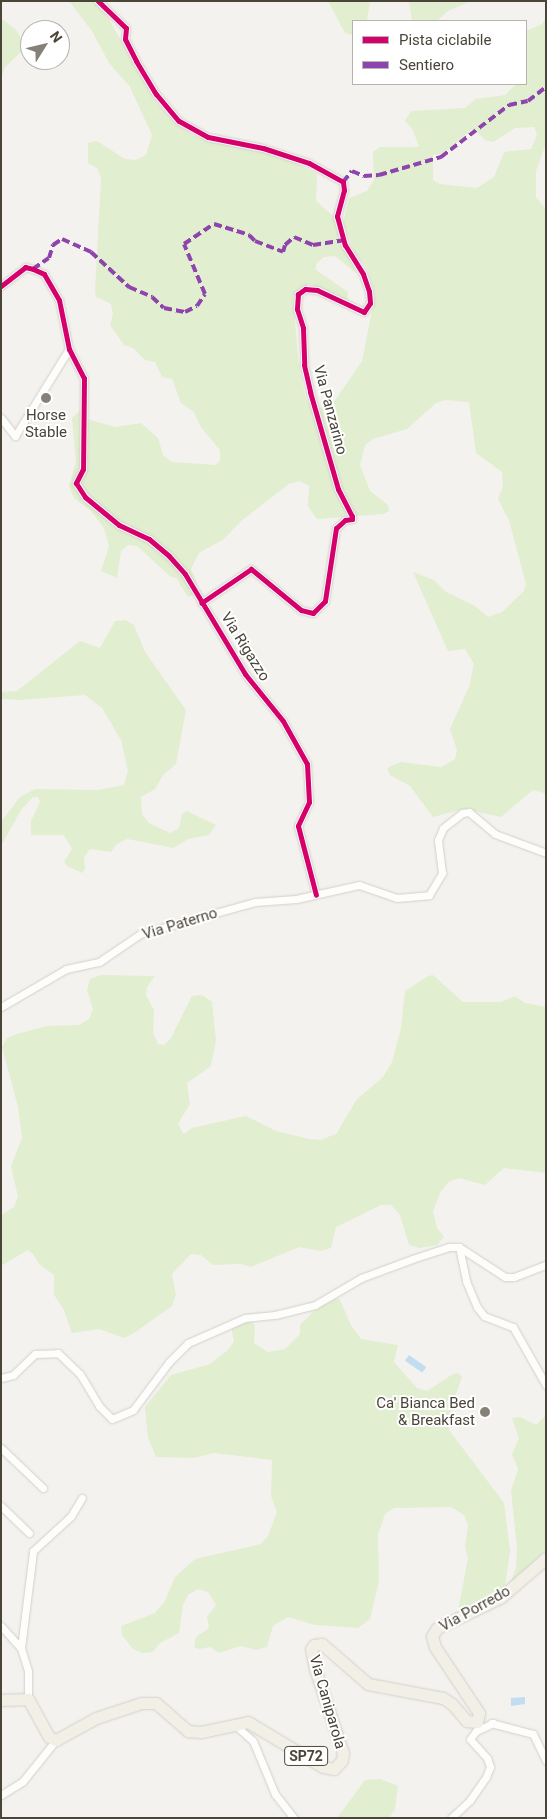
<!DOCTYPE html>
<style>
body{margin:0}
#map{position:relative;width:547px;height:1819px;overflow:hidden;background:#f4f2ee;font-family:Roboto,sans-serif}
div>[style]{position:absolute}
.green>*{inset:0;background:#e1eecf}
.water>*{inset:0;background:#c0ddf1;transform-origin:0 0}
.roads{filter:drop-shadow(0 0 1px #d2d0cb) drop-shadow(0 0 1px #d2d0cb)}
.street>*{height:7px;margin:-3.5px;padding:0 3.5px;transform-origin:3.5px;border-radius:3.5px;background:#fdfdfc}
.primary>*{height:11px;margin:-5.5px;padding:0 5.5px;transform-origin:5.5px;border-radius:5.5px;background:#f2efe6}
.quiet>*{height:4px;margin-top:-2px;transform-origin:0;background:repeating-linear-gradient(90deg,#8e44ad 0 8px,transparent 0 12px)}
.cycleway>*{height:5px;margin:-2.5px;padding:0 2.5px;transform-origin:2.5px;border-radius:2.5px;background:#d6006c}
.dots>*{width:14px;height:14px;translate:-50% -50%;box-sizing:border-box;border:2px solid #fff;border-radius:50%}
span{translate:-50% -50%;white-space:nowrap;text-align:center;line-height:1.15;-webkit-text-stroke:4px #fff;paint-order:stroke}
.shield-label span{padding:1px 4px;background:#fff;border:1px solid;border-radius:4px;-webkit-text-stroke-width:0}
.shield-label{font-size:14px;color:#4b4439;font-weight:700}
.street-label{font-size:15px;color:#4b4439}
.poi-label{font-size:15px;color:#4b4439}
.right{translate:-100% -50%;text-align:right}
.frame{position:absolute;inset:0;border:2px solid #4b4439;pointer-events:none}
.legend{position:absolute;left:352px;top:20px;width:175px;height:65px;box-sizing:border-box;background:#fff;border:1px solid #b7b4b0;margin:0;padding:6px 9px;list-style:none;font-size:15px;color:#4b4439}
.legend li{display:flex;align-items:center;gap:10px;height:25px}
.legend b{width:25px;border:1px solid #b7b4b0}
.north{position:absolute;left:20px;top:20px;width:50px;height:50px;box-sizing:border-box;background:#fff;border:1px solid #b7b4b0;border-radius:50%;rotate:54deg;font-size:14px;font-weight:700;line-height:20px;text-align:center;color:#4b4439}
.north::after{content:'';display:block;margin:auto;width:18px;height:22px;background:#868178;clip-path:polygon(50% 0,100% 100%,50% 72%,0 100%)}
</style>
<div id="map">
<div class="green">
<div style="clip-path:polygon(evenodd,69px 1px,94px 1px,106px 14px,156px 102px,174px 122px,194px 136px,277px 154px,317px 174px,316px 201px,333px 216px,357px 274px,335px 256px,324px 257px,316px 264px,316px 270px,348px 292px,347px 303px,311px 284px,303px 286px,293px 297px,298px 358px,305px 396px,313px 412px,336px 399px,362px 361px,375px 295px,367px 268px,355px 253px,343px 223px,349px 198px,367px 191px,374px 180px,373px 152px,380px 147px,419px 147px,413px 130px,405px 121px,411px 111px,465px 108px,476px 99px,505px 95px,516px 84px,526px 84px,526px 31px,542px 24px,546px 18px,546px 144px,536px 171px,536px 197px,546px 209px,546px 794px,533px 790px,501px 817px,464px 809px,433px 817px,410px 786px,390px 775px,387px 768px,401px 762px,441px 767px,455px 759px,457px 750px,450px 729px,469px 687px,474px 664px,465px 649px,448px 651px,413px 572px,434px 580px,446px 592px,475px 606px,488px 617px,502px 612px,524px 591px,526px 584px,509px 520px,498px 499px,503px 487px,502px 472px,476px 453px,469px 402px,445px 400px,436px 403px,407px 429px,373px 439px,365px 445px,360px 465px,370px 491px,388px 505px,389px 511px,384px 514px,317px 519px,308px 506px,309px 486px,300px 481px,289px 484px,241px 521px,224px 539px,199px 553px,191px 569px,198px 585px,194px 595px,188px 597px,176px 578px,171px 577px,137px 546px,128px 545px,121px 551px,117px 578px,101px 571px,109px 546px,104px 528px,91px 511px,74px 498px,69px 486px,76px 462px,72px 418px,81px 410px,87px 419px,115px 427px,141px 423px,158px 438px,163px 455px,172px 462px,216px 465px,220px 461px,220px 450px,200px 426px,194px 412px,181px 403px,172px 379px,162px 377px,155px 362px,145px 360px,133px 348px,124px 345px,110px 325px,113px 314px,111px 304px,96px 297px,95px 292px,101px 178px,97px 168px,88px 163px,88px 143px,97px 141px,125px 159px,136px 160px,146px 155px,152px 135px,130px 87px,109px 63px,92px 31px,69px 1px,534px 127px,537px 135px,531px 149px,504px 152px,494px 177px,477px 188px,440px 184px,433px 180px,433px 155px,445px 153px,471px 130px,475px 130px,486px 141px,493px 142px,515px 128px,534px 127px)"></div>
<div style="clip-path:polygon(328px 1px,370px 1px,367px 21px,353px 21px,353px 35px,345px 33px)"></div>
<div style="clip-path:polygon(409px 1px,471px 1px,448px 11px,437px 21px,412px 21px)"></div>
<div style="clip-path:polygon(1px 18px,16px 30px,22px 40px,22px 51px,5px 67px,1px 79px)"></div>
<div style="clip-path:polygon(115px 621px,125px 620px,134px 625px,145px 652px,186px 710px,176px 764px,163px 775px,155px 789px,141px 797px,142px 814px,149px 823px,170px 833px,179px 828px,182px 814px,187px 811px,216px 825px,209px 835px,188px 839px,174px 848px,127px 839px,117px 844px,111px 852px,90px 849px,84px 858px,85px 869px,82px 873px,67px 866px,64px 862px,72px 849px,64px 835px,31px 835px,31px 821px,40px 802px,38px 797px,33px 797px,21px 810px,1px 846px,1px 822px,20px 797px,35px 789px,98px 790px,124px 785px,128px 771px,121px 740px,102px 708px,85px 695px,20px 700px,2px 699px,1px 692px,17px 691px,80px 641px,100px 648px)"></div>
<div style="clip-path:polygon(101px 975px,155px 976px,147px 987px,146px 995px,154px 1010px,153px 1033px,158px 1044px,164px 1045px,171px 1038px,192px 996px,202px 995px,212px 1002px,216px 1040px,212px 1061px,210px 1067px,187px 1083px,190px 1104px,178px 1124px,184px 1134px,192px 1128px,246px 1116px,276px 1131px,309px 1139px,320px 1140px,336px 1134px,357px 1099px,383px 1077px,392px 1062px,401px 1028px,405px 991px,428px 976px,433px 975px,463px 1002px,501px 1002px,515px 996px,525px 1003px,546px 1007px,546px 1173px,504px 1168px,485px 1185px,459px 1178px,449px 1182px,441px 1191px,433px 1211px,437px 1228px,444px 1237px,437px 1245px,420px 1248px,409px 1245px,400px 1215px,391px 1205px,381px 1205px,336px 1227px,331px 1248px,320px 1251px,299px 1247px,251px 1267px,241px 1264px,213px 1265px,201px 1255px,191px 1254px,172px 1274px,176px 1295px,172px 1306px,134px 1333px,124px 1338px,99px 1329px,72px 1333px,63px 1308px,54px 1295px,54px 1275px,39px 1264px,33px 1254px,28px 1250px,1px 1266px,1px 1215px,14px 1207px,18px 1197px,11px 1166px,22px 1138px,18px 1107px,2px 1047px,7px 1038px,17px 1034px,47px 1026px,79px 1025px,89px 1019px,93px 1009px,87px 990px,90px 979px)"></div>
<div style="clip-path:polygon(339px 1298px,351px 1325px,361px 1339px,398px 1345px,394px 1362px,417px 1388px,427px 1391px,453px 1374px,458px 1373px,462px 1377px,451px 1408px,449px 1430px,504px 1503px,510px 1551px,505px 1586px,458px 1611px,468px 1558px,465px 1547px,468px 1525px,464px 1515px,451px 1507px,394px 1508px,385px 1514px,378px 1535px,379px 1581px,370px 1619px,358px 1628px,315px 1625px,288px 1617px,273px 1626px,267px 1647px,256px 1650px,241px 1646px,219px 1653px,210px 1647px,199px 1649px,194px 1647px,196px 1637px,209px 1628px,207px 1617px,216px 1605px,208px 1592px,198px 1589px,188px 1595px,183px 1605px,179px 1633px,160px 1643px,153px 1652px,142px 1653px,132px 1648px,122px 1635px,121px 1626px,155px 1613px,165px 1601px,175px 1577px,195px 1559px,261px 1544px,268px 1536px,277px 1512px,271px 1496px,272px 1460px,214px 1453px,193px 1458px,156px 1457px,148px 1438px,145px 1407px,171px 1375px,210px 1364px,228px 1350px,234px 1341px,231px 1327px,251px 1321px,255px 1326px,254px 1343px,268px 1352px,285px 1349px,300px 1334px,300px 1325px,319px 1306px)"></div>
<div style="clip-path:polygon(546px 1415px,546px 1550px,510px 1585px,516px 1568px,517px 1548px,511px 1491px,518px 1469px,512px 1454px,519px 1438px,512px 1418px,520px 1417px,536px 1425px)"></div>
<div style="clip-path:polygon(380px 1779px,398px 1786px,395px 1809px,389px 1818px,337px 1818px,365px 1780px)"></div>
</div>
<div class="water">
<div style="left:409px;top:1355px;width:21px;height:7px;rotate:35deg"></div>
<div style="clip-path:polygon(525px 1697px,525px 1704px,511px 1706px,511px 1698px)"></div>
</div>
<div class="roads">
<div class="street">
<div style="left:98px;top:1px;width:39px;rotate:44deg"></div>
<div style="left:126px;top:28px;width:11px;rotate:95deg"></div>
<div style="left:125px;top:39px;width:25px;rotate:63deg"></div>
<div style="left:136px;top:61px;width:39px;rotate:59deg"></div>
<div style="left:156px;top:94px;width:35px;rotate:50deg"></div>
<div style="left:179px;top:121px;width:33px;rotate:29deg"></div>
<div style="left:208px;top:137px;width:56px;rotate:11.3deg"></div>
<div style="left:263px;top:148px;width:48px;rotate:18.1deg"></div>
<div style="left:309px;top:163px;width:39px;rotate:29deg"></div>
<div style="left:343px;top:182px;width:8px;rotate:83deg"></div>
<div style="left:344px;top:190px;width:27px;rotate:105deg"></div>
<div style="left:337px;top:216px;width:30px;rotate:75deg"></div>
<div style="left:345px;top:245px;width:34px;rotate:58deg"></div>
<div style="left:363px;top:274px;width:18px;rotate:71deg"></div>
<div style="left:369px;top:291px;width:12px;rotate:85deg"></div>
<div style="left:370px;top:303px;width:11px;rotate:124deg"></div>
<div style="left:364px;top:312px;width:52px;rotate:-154.9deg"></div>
<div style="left:317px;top:290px;width:12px;rotate:-175deg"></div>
<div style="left:305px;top:289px;width:9px;rotate:144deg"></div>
<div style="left:298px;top:294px;width:15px;rotate:94deg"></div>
<div style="left:297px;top:309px;width:20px;rotate:72deg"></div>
<div style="left:303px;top:328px;width:37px;rotate:88deg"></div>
<div style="left:304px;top:365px;width:28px;rotate:77deg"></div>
<div style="left:310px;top:392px;width:101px;rotate:73.9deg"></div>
<div style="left:338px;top:489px;width:30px;rotate:63deg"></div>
<div style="left:352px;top:516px;width:3px;rotate:90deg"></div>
<div style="left:352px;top:519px;width:7px;rotate:172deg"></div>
<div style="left:345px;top:520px;width:12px;rotate:138deg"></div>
<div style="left:336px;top:528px;width:74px;rotate:98.6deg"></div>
<div style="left:325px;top:601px;width:17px;rotate:135deg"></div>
<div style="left:313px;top:613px;width:12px;rotate:-166deg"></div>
<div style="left:301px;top:610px;width:65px;rotate:-140.6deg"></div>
<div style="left:251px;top:569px;width:60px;rotate:145.8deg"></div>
<div style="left:1px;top:286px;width:31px;rotate:-38deg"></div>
<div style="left:25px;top:267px;width:8px;rotate:14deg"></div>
<div style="left:33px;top:269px;width:12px;rotate:24deg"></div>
<div style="left:44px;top:274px;width:30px;rotate:60deg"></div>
<div style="left:59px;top:300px;width:50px;rotate:78.5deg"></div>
<div style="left:69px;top:349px;width:33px;rotate:63deg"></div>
<div style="left:84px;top:378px;width:91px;rotate:90.6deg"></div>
<div style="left:83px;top:469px;width:16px;rotate:117deg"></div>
<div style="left:76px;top:483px;width:17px;rotate:57deg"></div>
<div style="left:85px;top:497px;width:44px;rotate:39.5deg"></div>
<div style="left:119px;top:525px;width:33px;rotate:25deg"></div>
<div style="left:149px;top:539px;width:26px;rotate:40deg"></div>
<div style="left:169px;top:556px;width:24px;rotate:48deg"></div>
<div style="left:185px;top:574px;width:117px;rotate:59deg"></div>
<div style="left:245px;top:674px;width:60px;rotate:51deg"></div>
<div style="left:283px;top:721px;width:49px;rotate:60.8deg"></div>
<div style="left:307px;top:764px;width:38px;rotate:87deg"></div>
<div style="left:309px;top:802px;width:26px;rotate:115deg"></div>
<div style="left:298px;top:826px;width:71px;rotate:75.4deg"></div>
<div style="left:1px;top:418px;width:23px;rotate:52deg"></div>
<div style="left:15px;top:436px;width:102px;rotate:-58.2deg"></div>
<div style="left:1px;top:1007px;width:75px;rotate:-30.3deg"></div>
<div style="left:66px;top:969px;width:34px;rotate:-12deg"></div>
<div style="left:99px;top:962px;width:50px;rotate:-34.3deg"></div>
<div style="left:140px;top:934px;width:119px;rotate:-15.5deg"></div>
<div style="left:255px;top:902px;width:41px;rotate:-4.2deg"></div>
<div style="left:296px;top:899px;width:65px;rotate:-12.5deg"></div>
<div style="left:359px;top:885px;width:40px;rotate:18.9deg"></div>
<div style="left:397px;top:898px;width:32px;rotate:-5deg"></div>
<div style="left:429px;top:895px;width:26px;rotate:-59deg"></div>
<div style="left:442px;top:873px;width:33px;rotate:-97deg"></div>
<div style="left:438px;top:840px;width:13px;rotate:-67deg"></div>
<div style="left:443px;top:828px;width:24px;rotate:-38deg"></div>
<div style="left:462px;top:813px;width:7px;rotate:-8deg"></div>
<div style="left:469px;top:812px;width:34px;rotate:40deg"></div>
<div style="left:495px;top:834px;width:54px;rotate:20.4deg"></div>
<div style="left:459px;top:1247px;width:35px;rotate:78deg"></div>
<div style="left:466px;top:1281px;width:28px;rotate:67deg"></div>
<div style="left:477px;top:1307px;width:11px;rotate:52deg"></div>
<div style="left:484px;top:1316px;width:31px;rotate:21deg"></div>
<div style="left:513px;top:1327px;width:67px;rotate:60.4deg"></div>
<div style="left:1px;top:1378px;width:12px;rotate:-14deg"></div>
<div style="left:13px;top:1375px;width:30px;rotate:-44deg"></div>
<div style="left:35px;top:1354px;width:23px;rotate:-2deg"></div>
<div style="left:58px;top:1353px;width:30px;rotate:44deg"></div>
<div style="left:80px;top:1374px;width:37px;rotate:59deg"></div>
<div style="left:99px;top:1406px;width:18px;rotate:45deg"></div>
<div style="left:112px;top:1419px;width:23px;rotate:-23deg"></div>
<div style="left:133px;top:1410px;width:60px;rotate:-53.1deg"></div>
<div style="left:169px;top:1362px;width:27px;rotate:-45deg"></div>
<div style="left:188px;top:1343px;width:62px;rotate:-23.7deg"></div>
<div style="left:245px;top:1318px;width:30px;rotate:-6deg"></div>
<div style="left:275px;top:1315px;width:41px;rotate:-14deg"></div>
<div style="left:315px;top:1305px;width:53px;rotate:-30.4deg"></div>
<div style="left:361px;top:1278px;width:54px;rotate:-20.4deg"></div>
<div style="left:412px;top:1259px;width:40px;rotate:-18deg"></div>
<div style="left:450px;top:1247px;width:9px"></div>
<div style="left:459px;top:1247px;width:55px;rotate:33.1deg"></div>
<div style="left:505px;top:1277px;width:9px"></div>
<div style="left:514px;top:1277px;width:34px;rotate:-21deg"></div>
<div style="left:1px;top:1448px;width:58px;rotate:43.6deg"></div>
<div style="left:1px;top:1506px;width:39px;rotate:44deg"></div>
<div style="left:1px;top:1626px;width:30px;rotate:48deg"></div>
<div style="left:21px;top:1648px;width:24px;rotate:73deg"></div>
<div style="left:28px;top:1671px;width:28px;rotate:90deg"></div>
<div style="left:21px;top:1648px;width:98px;rotate:-82.9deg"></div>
<div style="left:33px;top:1551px;width:52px;rotate:-42.6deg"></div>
<div style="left:71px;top:1516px;width:21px;rotate:-59deg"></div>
<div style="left:491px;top:1723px;width:43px;rotate:14.7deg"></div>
<div style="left:533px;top:1734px;width:30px;rotate:64deg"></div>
<div style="left:234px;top:1724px;width:25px;rotate:42deg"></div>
<div style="left:253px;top:1741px;width:57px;rotate:67.5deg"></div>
<div style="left:275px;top:1794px;width:31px;rotate:52deg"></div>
<div style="left:1px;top:1795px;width:26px;rotate:-32deg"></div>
<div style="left:23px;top:1781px;width:53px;rotate:-51.2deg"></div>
<div style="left:451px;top:1818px;width:26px;rotate:-43deg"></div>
<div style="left:470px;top:1800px;width:28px;rotate:-55deg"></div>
<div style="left:486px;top:1777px;width:11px;rotate:-68deg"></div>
<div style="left:490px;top:1767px;width:9px;rotate:-108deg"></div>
<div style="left:487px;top:1758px;width:25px;rotate:-132deg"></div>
<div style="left:470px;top:1739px;width:10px;rotate:-53deg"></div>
<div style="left:476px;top:1731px;width:19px;rotate:-25deg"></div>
</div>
<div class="primary">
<div style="left:1px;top:1700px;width:27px;rotate:-2deg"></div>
<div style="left:28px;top:1699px;width:43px;rotate:61.1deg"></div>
<div style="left:49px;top:1737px;width:8px;rotate:23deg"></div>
<div style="left:56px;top:1740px;width:46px;rotate:-28.8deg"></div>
<div style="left:96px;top:1718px;width:47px;rotate:-18.4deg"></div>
<div style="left:141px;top:1703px;width:15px"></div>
<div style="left:156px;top:1703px;width:43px;rotate:41.2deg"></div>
<div style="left:188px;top:1731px;width:13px;rotate:4deg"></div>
<div style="left:201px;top:1732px;width:48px;rotate:-12deg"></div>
<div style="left:248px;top:1722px;width:87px;rotate:31deg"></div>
<div style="left:323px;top:1767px;width:11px;rotate:10deg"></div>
<div style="left:334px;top:1769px;width:12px;rotate:-48deg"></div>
<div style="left:342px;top:1760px;width:7px;rotate:-82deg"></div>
<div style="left:343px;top:1753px;width:89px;rotate:-108.4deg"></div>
<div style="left:315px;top:1669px;width:20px;rotate:-101deg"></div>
<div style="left:311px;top:1649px;width:5px;rotate:-53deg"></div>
<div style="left:314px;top:1645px;width:8px;rotate:-7deg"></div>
<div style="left:322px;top:1644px;width:61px;rotate:41deg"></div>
<div style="left:368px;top:1684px;width:76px;rotate:10.6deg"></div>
<div style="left:443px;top:1698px;width:11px;rotate:34deg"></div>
<div style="left:452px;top:1704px;width:23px;rotate:49deg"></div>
<div style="left:467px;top:1721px;width:10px;rotate:6deg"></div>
<div style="left:477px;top:1722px;width:9px;rotate:-77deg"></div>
<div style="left:479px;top:1713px;width:79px;rotate:-123.7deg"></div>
<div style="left:435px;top:1647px;width:11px;rotate:-105deg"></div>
<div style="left:432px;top:1636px;width:9px;rotate:-58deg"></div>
<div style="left:437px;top:1628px;width:70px;rotate:-25.5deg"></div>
<div style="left:500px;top:1598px;width:61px;rotate:-41deg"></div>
</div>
</div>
<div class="quiet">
<div style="left:343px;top:182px;width:14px;rotate:-51deg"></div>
<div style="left:352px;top:171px;width:13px;rotate:23deg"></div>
<div style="left:364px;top:176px;width:15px;rotate:-4deg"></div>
<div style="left:379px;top:175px;width:65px;rotate:-16.2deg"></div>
<div style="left:441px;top:157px;width:86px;rotate:-37.4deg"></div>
<div style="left:509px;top:105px;width:19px;rotate:-12deg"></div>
<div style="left:528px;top:101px;width:23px;rotate:-38deg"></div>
<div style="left:33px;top:269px;width:19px;rotate:-35deg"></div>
<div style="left:49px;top:258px;width:14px;rotate:-73deg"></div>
<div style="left:53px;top:245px;width:11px;rotate:-34deg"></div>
<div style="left:62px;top:239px;width:32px;rotate:24deg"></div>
<div style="left:91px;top:252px;width:52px;rotate:42.6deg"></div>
<div style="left:129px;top:287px;width:25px;rotate:23deg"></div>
<div style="left:152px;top:297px;width:16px;rotate:43deg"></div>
<div style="left:164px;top:308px;width:21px;rotate:11deg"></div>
<div style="left:185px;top:312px;width:13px;rotate:-27deg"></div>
<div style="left:197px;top:306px;width:14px;rotate:-56deg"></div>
<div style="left:205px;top:294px;width:54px;rotate:-112.8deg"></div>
<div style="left:184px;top:244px;width:36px;rotate:-34deg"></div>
<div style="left:214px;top:224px;width:37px;rotate:17deg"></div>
<div style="left:249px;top:235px;width:8px;rotate:45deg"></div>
<div style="left:255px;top:241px;width:30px;rotate:21deg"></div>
<div style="left:283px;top:252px;width:7px;rotate:-74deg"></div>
<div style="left:285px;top:245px;width:12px;rotate:-42deg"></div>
<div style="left:294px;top:237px;width:21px;rotate:23deg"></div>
<div style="left:313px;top:245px;width:31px;rotate:-9deg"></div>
</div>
<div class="cycleway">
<div style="left:98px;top:1px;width:39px;rotate:44deg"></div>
<div style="left:126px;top:28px;width:11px;rotate:95deg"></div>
<div style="left:125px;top:39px;width:25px;rotate:63deg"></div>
<div style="left:136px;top:61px;width:39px;rotate:59deg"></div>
<div style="left:156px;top:94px;width:35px;rotate:50deg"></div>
<div style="left:179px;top:121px;width:33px;rotate:29deg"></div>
<div style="left:208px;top:137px;width:56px;rotate:11.3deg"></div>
<div style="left:263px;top:148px;width:48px;rotate:18.1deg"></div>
<div style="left:309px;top:163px;width:39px;rotate:29deg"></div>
<div style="left:343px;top:182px;width:8px;rotate:83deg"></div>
<div style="left:344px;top:190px;width:27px;rotate:105deg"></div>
<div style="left:337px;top:216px;width:30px;rotate:75deg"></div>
<div style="left:345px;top:245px;width:34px;rotate:58deg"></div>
<div style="left:363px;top:274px;width:18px;rotate:71deg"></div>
<div style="left:369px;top:291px;width:12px;rotate:85deg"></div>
<div style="left:370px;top:303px;width:11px;rotate:124deg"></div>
<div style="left:364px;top:312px;width:52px;rotate:-154.9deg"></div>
<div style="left:317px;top:290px;width:12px;rotate:-175deg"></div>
<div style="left:305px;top:289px;width:9px;rotate:144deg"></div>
<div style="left:298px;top:294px;width:15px;rotate:94deg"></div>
<div style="left:297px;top:309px;width:20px;rotate:72deg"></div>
<div style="left:303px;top:328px;width:37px;rotate:88deg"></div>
<div style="left:304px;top:365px;width:28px;rotate:77deg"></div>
<div style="left:310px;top:392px;width:101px;rotate:73.9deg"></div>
<div style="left:338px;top:489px;width:30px;rotate:63deg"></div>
<div style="left:352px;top:516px;width:3px;rotate:90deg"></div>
<div style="left:352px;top:519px;width:7px;rotate:172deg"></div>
<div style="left:345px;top:520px;width:12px;rotate:138deg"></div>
<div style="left:336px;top:528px;width:74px;rotate:98.6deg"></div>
<div style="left:325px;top:601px;width:17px;rotate:135deg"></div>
<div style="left:313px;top:613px;width:12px;rotate:-166deg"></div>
<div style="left:301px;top:610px;width:65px;rotate:-140.6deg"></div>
<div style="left:251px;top:569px;width:60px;rotate:145.8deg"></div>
<div style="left:1px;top:286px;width:31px;rotate:-38deg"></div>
<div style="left:25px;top:267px;width:8px;rotate:14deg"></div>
<div style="left:33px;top:269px;width:12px;rotate:24deg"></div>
<div style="left:44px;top:274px;width:30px;rotate:60deg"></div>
<div style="left:59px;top:300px;width:50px;rotate:78.5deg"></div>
<div style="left:69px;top:349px;width:33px;rotate:63deg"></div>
<div style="left:84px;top:378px;width:91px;rotate:90.6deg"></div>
<div style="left:83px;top:469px;width:16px;rotate:117deg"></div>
<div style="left:76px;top:483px;width:17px;rotate:57deg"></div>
<div style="left:85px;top:497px;width:44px;rotate:39.5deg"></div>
<div style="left:119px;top:525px;width:33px;rotate:25deg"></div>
<div style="left:149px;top:539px;width:26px;rotate:40deg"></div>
<div style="left:169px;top:556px;width:24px;rotate:48deg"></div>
<div style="left:185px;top:574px;width:117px;rotate:59deg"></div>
<div style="left:245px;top:674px;width:60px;rotate:51deg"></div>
<div style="left:283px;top:721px;width:49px;rotate:60.8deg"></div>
<div style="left:307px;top:764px;width:38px;rotate:87deg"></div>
<div style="left:309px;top:802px;width:26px;rotate:115deg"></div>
<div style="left:298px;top:826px;width:71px;rotate:75.4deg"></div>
</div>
<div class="dots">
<div style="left:46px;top:398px;background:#868178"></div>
<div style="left:485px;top:1412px;background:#868178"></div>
</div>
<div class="shield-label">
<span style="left:306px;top:1756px">SP72</span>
</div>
<div class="street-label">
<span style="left:330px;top:410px;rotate:75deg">Via Panzarino</span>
<span style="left:245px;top:647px;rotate:58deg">Via Rigazzo</span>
<span style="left:180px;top:924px;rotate:-17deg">Via Paterno</span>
<span style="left:475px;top:1609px;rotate:-29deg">Via Porredo</span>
<span style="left:327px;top:1702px;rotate:74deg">Via Caniparola</span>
</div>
<div class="poi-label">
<span style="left:46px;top:424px">Horse<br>Stable</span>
<span class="right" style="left:475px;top:1412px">Ca' Bianca Bed<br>&amp; Breakfast</span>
</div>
<div class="frame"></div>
<ul class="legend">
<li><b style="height:6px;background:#d6006c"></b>Pista ciclabile</li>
<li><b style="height:6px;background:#8e44ad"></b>Sentiero</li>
</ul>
<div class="north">N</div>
</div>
